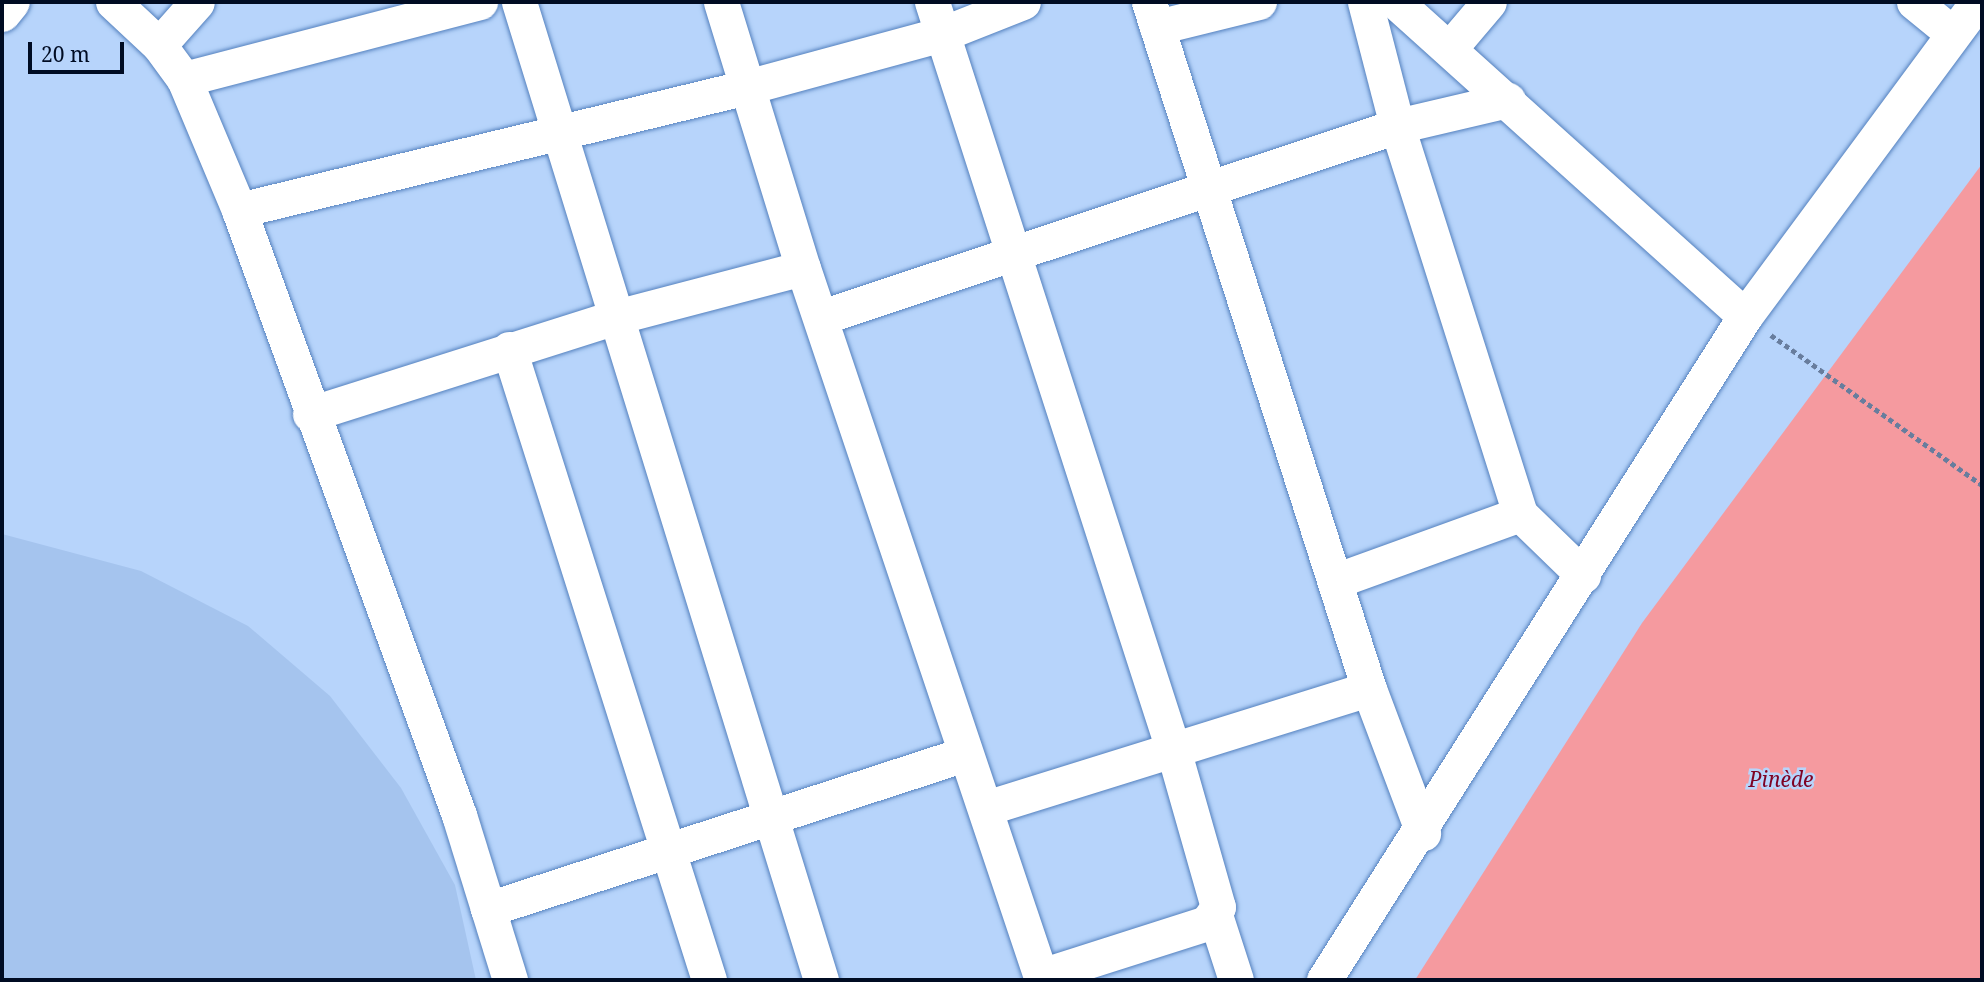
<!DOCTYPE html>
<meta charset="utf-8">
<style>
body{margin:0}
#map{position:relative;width:1984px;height:982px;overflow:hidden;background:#b7d4fb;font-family:"Noto Serif",serif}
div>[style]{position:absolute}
.built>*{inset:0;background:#a5c4ee}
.green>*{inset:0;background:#f59a9f}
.path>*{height:4.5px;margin-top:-2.25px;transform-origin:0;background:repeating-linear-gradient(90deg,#687d9d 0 5px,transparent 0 8.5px)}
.roads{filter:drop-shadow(0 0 2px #5481be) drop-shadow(0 0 2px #5481be)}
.minor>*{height:35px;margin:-17.5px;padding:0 17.5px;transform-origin:17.5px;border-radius:17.5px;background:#fff}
.major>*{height:38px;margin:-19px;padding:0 19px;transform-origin:19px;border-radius:19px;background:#fff}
span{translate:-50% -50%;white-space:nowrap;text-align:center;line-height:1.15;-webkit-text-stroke:5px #b7d4fb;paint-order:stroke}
.park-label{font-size:21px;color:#7e0325;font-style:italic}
.frame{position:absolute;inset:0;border:4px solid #000c23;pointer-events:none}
.scale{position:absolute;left:28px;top:42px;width:96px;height:32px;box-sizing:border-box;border:4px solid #000c23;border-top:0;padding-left:9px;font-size:21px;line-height:24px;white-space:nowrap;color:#000c23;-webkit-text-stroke:5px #b7d4fb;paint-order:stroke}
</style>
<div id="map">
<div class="built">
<div style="clip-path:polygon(2px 534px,141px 571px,248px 626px,330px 696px,401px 788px,455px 885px,476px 980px,2px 980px)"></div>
</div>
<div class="green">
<div style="clip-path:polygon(1982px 164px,1982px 980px,1415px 980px,1642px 623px)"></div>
</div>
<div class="path">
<div style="left:1771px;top:335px;width:259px;rotate:35.4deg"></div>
</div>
<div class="roads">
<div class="minor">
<div style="left:113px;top:2px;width:63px;rotate:43.1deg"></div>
<div style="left:159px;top:45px;width:42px;rotate:53.7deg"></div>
<div style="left:184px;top:79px;width:142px;rotate:67.2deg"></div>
<div style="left:239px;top:210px;width:644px;rotate:70.02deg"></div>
<div style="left:459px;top:815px;width:173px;rotate:72.8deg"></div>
<div style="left:519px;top:2px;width:1024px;rotate:72.84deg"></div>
<div style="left:721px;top:2px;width:278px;rotate:72.9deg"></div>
<div style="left:803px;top:268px;width:751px;rotate:71.44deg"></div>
<div style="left:932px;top:2px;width:785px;rotate:72.12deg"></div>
<div style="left:1173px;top:749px;width:164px;rotate:74.1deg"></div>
<div style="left:1218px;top:907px;width:19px;rotate:125deg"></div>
<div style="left:1207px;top:923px;width:174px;rotate:162.3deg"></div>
<div style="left:1365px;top:2px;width:128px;rotate:75.5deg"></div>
<div style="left:1397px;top:126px;width:407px;rotate:72.4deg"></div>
<div style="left:1520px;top:514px;width:88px;rotate:44.1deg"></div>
<div style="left:1396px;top:2px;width:469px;rotate:42deg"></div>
<div style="left:1745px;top:316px;width:390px;rotate:-53.5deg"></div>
<div style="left:1914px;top:2px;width:49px;rotate:39.2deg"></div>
<div style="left:1157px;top:27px;width:105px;rotate:-13.8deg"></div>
<div style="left:159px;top:45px;width:57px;rotate:-48.5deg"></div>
<div style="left:1450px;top:48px;width:60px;rotate:-49.7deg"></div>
<div style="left:184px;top:79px;width:306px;rotate:-14.6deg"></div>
<div style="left:239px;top:210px;width:523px;rotate:-13.61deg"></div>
<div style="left:747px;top:87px;width:202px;rotate:-15.2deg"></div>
<div style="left:942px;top:34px;width:87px;rotate:-21.6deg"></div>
<div style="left:822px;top:317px;width:606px;rotate:-18.38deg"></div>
<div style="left:1397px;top:126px;width:114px;rotate:-13.2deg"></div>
<div style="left:509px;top:349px;width:662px;rotate:72.41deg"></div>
<div style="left:310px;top:414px;width:321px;rotate:-17.6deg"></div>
<div style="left:616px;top:317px;width:193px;rotate:-14.7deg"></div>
<div style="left:1335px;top:581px;width:197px;rotate:-19.9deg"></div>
<div style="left:1369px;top:689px;width:154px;rotate:69.4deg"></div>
<div style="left:986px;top:808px;width:401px;rotate:-17.3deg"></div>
<div style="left:1369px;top:689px;width:721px;rotate:-107.76deg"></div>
<div style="left:488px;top:909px;width:502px;rotate:-18deg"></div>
<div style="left:1215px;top:915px;width:68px;rotate:72.1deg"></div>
<div style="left:1324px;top:980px;width:786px;rotate:-57.62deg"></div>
</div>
<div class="major">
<div style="left:2px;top:13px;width:14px;rotate:-51deg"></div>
</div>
</div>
<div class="park-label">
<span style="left:1781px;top:779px">Pinède</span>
</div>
<div class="frame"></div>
<div class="scale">20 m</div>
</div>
